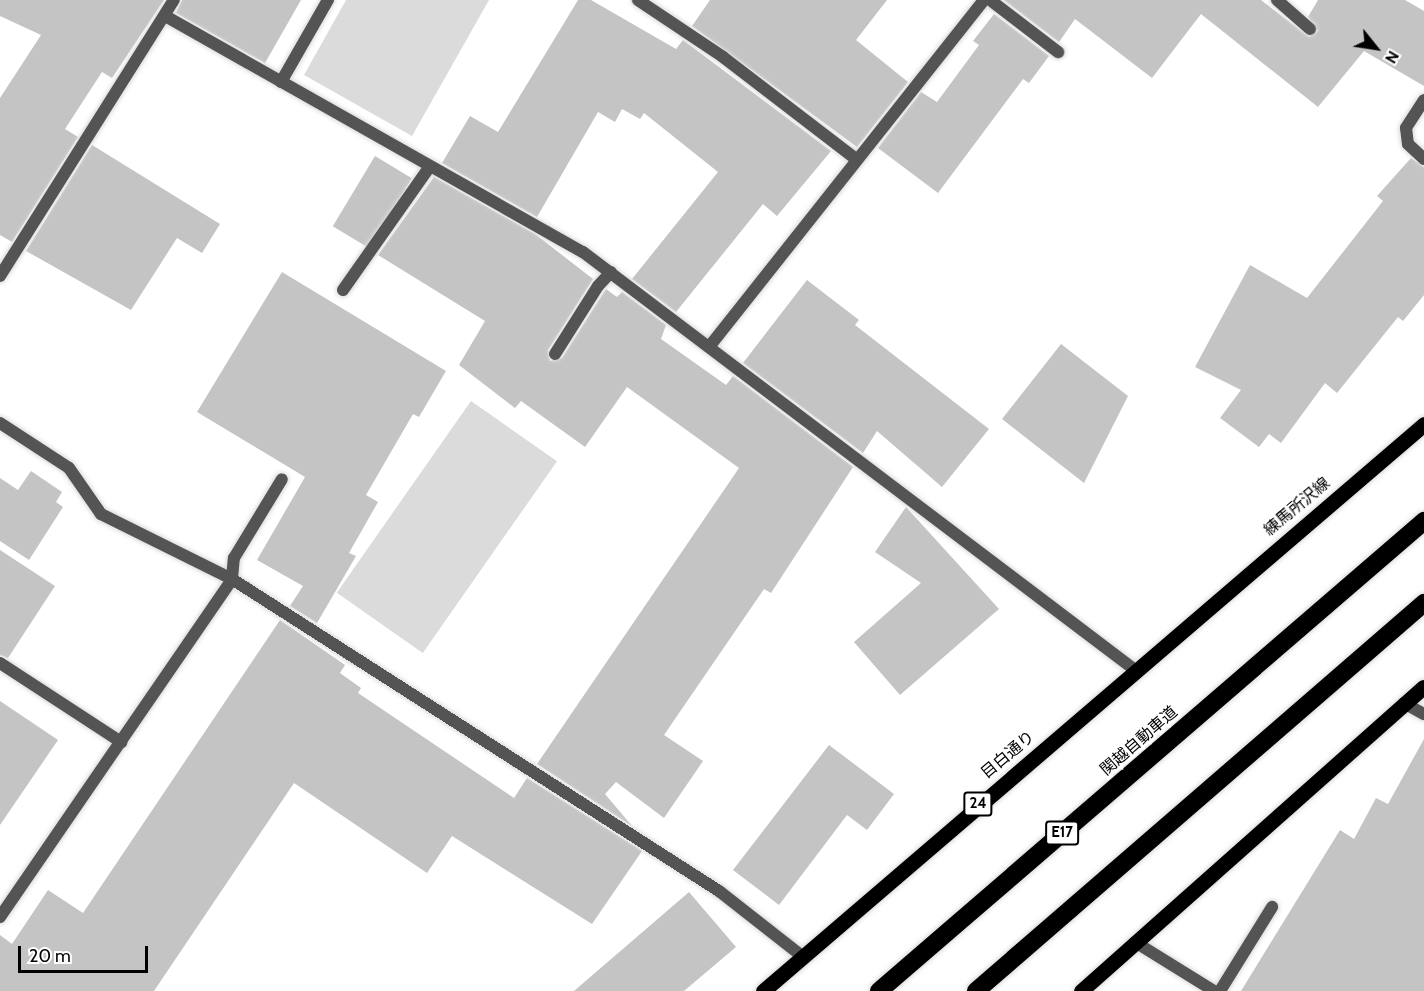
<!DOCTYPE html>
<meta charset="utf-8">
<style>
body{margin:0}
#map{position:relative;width:1424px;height:991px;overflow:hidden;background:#fff;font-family:Cabin,"Noto Sans JP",sans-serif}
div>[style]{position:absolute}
.green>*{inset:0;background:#dbdbdb;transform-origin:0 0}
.building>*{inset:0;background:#c4c4c4;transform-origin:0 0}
.roads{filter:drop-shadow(0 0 2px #dbdbdb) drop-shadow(0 0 2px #dbdbdb)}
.lane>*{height:12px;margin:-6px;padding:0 6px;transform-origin:6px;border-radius:6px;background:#545454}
.street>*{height:12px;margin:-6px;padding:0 6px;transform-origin:6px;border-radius:6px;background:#545454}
.primary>*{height:15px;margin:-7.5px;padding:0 7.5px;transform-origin:7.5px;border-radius:7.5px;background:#000}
.highway>*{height:18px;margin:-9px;padding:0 9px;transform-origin:9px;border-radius:9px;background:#000}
span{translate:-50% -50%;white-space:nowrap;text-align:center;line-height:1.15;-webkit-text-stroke:6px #fff;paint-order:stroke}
.shield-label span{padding:2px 4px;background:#fff;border:2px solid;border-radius:4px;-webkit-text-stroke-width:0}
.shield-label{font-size:15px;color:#000;font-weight:700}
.street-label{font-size:16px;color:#000}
.north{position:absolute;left:1346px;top:18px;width:60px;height:60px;-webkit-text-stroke:4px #fff;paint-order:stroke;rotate:120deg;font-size:16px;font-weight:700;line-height:24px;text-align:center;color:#000}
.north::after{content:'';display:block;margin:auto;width:21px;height:27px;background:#000;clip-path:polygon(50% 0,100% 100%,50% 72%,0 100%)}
.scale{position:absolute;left:18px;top:946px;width:130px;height:27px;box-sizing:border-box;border:3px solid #000;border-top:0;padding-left:8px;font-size:18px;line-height:21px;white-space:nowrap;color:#000;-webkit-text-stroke:4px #fff;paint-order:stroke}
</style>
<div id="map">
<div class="green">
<div style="clip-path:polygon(346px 0,489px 0,412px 136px,304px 75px)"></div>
<div style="left:471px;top:401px;width:105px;height:234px;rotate:35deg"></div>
</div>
<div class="building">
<div style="clip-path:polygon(0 0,164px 0,112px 78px,102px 72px,65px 129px,78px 137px,12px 242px,0 235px,0 98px,41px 35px,0 16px)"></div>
<div style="clip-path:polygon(182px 0,301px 0,265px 63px,176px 13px)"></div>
<div style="clip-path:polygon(578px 0,591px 0,676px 49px,683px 40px,831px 151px,777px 216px,763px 204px,676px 312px,632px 279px,718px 172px,644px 113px,640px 119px,622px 109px,615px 122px,598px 112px,537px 217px,442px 163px,470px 116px,498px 132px)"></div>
<div style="clip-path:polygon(710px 0,887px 0,856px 40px,908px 82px,857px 147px,692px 26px)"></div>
<div style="clip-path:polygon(1004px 0,1261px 0,1309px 37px,1318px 31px,1308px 17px,1318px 0,1405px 0,1424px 11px,1424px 86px,1364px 51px,1318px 107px,1201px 14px,1152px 78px,1075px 19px,1059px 42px)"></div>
<div style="clip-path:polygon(994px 14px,1049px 56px,1029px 83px,1023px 79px,938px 193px,878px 148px,921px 92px,937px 102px,979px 45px,973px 41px)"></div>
<div style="clip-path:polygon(92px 145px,220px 224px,202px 253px,177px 238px,131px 310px,26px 251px)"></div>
<div style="left:375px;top:156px;width:43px;height:82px;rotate:31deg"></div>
<div style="clip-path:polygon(1411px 158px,1424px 167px,1424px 295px,1403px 321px,1398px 317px,1337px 393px,1325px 383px,1281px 443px,1269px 434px,1259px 447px,1220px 418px,1241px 390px,1195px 367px,1250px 265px,1307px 298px,1383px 201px,1377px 196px)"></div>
<div style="clip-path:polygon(434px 177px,535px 234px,593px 279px,548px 350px,550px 361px,562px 358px,606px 289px,617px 297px,622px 292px,666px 325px,661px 339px,726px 385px,733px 376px,853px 467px,771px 593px,764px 589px,664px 735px,703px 761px,664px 818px,616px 782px,605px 794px,632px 826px,537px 764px,739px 468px,627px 387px,585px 447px,521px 401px,515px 408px,459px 365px,485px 321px,378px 255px)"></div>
<div style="clip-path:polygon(282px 272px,446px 371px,419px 417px,413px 414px,366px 495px,378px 502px,349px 553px,356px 556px,317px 623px,290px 606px,303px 586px,257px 560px,305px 477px,197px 412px)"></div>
<div style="clip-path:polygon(807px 280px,859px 320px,855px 325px,989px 429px,942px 487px,877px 431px,863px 453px,743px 363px)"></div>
<div style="clip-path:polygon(1061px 344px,1128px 396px,1084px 483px,1002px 419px)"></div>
<div style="clip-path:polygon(31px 471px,62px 492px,56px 502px,63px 507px,29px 560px,0 541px,0 478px,18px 490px)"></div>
<div style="clip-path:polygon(906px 507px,999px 609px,900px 695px,854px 642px,921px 583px,875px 552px)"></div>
<div style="clip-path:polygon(0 550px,55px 586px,8px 658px,0 655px)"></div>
<div style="clip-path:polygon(280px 620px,345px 665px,340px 673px,361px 688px,358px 693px,514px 798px,527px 778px,642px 851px,592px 924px,452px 836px,427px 873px,294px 783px,154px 991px,0 991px,0 935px,12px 944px,48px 890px,83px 913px)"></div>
<div style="clip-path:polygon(0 701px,58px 740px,0 825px)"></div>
<div style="clip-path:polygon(1424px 739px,1424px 991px,1241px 991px,1340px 830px,1354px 839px,1376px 798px,1388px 804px)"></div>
<div style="clip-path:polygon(829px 745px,894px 794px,867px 830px,847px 815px,779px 905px,733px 870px)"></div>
<div style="clip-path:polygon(689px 892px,736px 947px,684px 991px,574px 991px)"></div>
</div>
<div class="roads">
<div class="lane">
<div style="left:990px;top:0;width:86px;rotate:37.4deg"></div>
<div style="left:1277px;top:0;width:44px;rotate:41.3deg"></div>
<div style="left:1424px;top:100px;width:33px;rotate:123deg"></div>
<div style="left:1406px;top:128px;width:16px;rotate:83deg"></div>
<div style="left:1408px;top:144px;width:22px;rotate:43deg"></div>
<div style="left:343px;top:290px;width:151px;rotate:-54.9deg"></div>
<div style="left:555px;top:354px;width:80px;rotate:-57.7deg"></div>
<div style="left:598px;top:286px;width:19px;rotate:-47deg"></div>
<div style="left:232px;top:579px;width:21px;rotate:-85deg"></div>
<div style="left:234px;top:558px;width:92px;rotate:-58.7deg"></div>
<div style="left:1220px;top:991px;width:99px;rotate:-58.2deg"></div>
</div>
<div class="street">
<div style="left:638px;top:0;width:102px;rotate:33.8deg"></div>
<div style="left:723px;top:57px;width:169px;rotate:37.5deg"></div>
<div style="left:167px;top:17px;width:478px;rotate:29.5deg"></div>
<div style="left:583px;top:252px;width:692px;rotate:37.13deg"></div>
<div style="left:281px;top:82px;width:95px;rotate:-60.2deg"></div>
<div style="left:0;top:276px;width:326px;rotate:-57.8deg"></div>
<div style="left:709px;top:347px;width:443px;rotate:-51.6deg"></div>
<div style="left:0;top:423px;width:82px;rotate:33.1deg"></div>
<div style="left:69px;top:468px;width:56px;rotate:55.2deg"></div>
<div style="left:101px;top:514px;width:146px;rotate:26.4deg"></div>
<div style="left:232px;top:579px;width:578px;rotate:32.65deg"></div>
<div style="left:719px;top:891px;width:105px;rotate:38.1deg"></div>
<div style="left:0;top:663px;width:145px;rotate:33.1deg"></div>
<div style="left:1404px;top:703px;width:23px;rotate:29deg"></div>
<div style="left:0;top:917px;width:410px;rotate:-55.5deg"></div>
<div style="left:1135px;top:942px;width:93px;rotate:31.8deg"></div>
</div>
<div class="primary">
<div style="left:763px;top:991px;width:871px;rotate:-40.62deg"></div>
<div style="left:1081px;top:991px;width:458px;rotate:-41.6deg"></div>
</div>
<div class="highway">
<div style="left:879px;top:991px;width:720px;rotate:-40.77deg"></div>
<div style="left:976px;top:991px;width:593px;rotate:-40.89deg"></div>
</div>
</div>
<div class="shield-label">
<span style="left:978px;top:804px">24</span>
<span style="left:1062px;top:833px">E17</span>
</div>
<div class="street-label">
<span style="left:1297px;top:507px;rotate:-40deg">練馬所沢線</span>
<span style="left:1139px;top:741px;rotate:-41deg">関越自動車道</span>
<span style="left:1008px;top:755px;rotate:-40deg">目白通り</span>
</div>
<div class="north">N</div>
<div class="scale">20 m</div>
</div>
